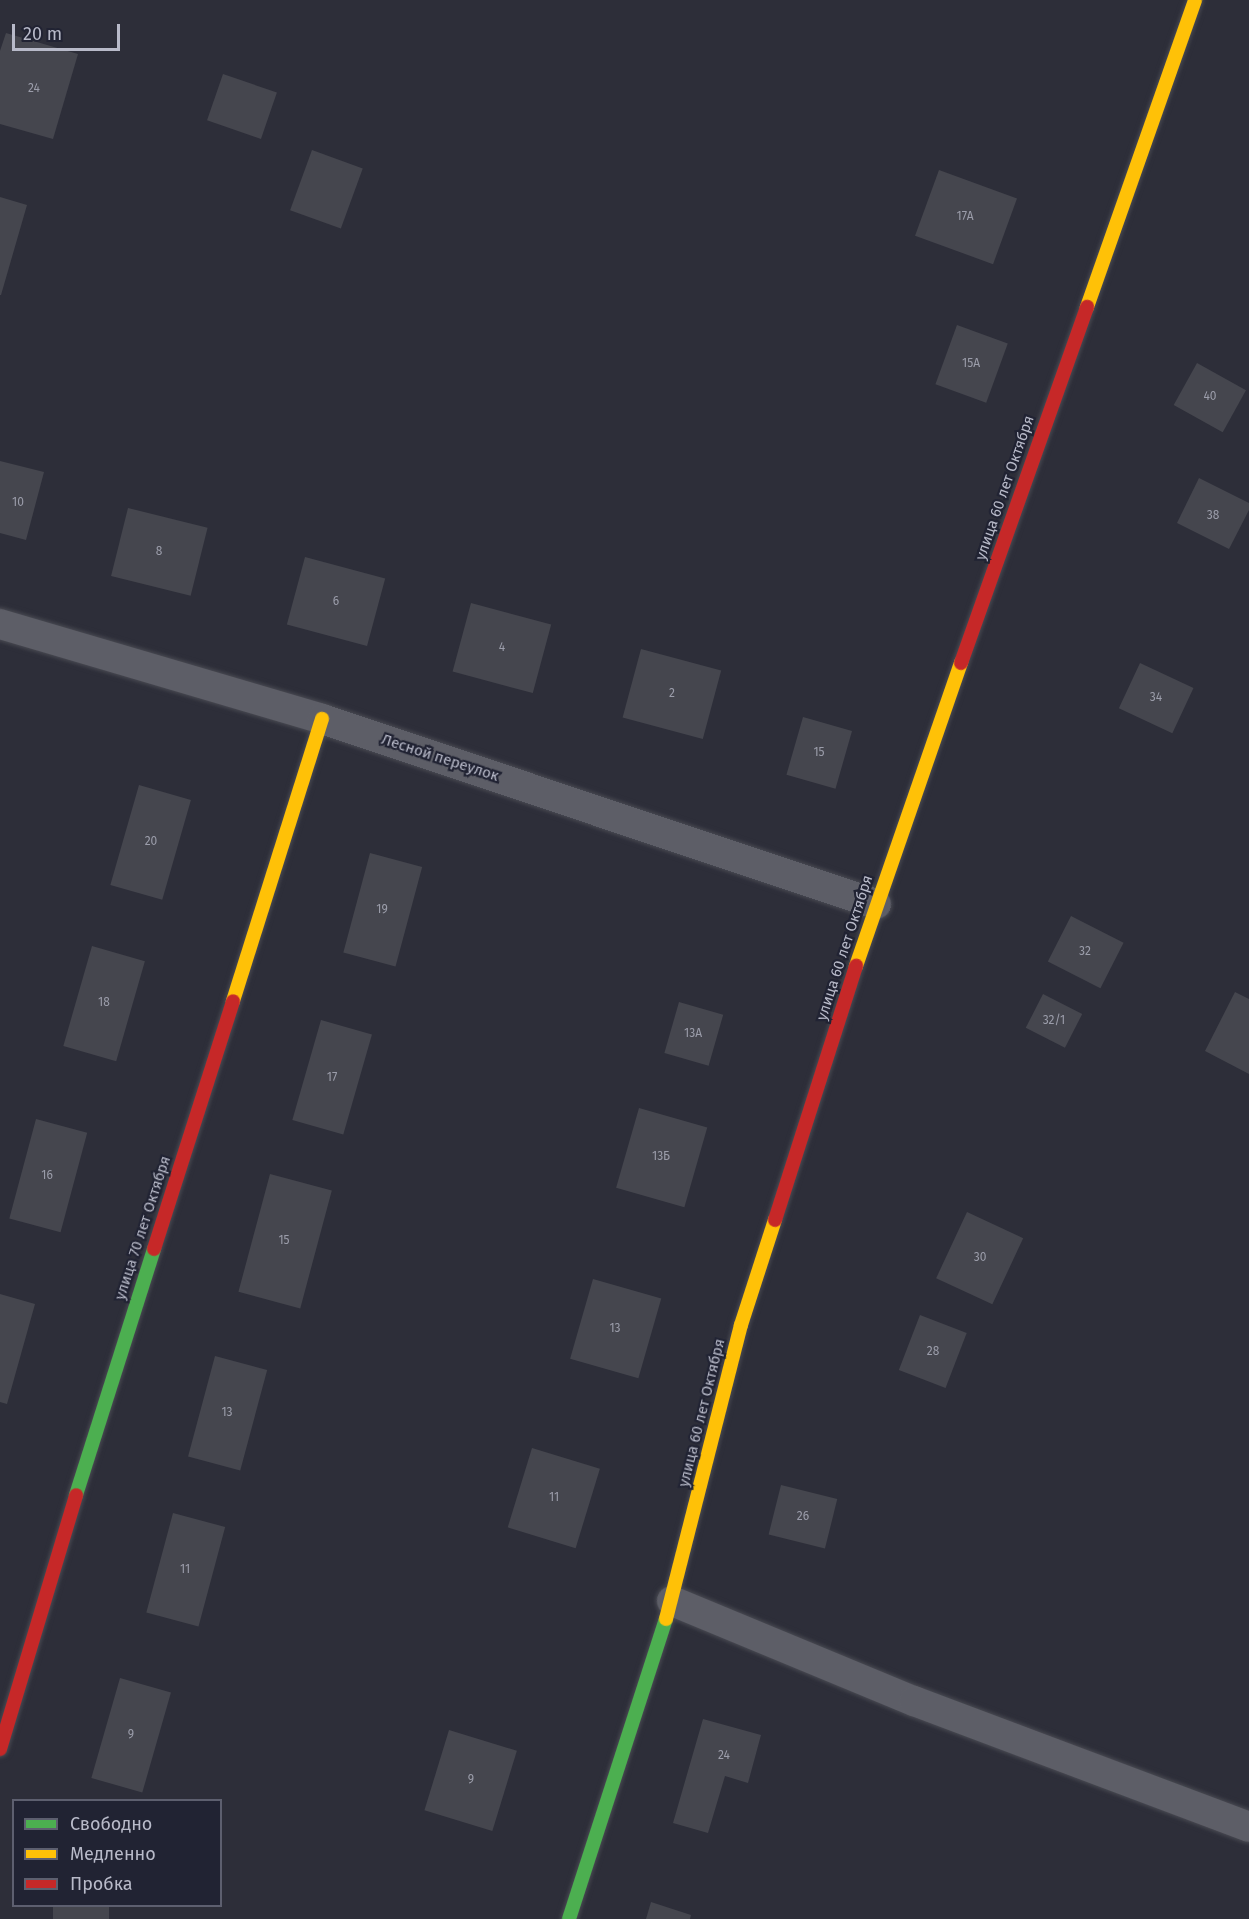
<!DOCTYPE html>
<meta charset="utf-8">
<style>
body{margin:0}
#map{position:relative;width:1249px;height:1919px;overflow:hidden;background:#2d2e39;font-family:"Fira Sans",sans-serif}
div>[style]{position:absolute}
.building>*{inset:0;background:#45464e;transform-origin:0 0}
.roads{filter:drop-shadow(0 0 2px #494a52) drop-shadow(0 0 2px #494a52)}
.street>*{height:30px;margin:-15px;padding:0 15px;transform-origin:15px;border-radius:15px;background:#5d5e67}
.fast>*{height:14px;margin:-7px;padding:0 7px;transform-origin:7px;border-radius:7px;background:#4caf50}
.slow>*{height:14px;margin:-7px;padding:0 7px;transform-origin:7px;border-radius:7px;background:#ffc107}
.jam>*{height:14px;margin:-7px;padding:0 7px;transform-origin:7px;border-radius:7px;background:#c62828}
span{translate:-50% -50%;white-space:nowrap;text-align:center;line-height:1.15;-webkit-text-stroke:4.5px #212333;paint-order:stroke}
.number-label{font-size:12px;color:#9b9daa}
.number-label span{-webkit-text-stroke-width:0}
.street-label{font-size:15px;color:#b8bac9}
.legend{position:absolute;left:12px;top:1799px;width:210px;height:108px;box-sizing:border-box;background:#212333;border:2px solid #5d5f6f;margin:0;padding:8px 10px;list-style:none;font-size:18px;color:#b8bac9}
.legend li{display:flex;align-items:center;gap:12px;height:30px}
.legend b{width:30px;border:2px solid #5d5f6f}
.scale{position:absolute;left:12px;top:24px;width:108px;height:27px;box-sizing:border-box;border:3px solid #b8bac9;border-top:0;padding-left:8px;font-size:18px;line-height:21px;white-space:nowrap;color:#b8bac9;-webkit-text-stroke:4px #212333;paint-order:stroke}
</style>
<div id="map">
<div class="building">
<div style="clip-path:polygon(6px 33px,78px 54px,53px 139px,0 124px,0 51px)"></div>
<div style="left:223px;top:74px;width:57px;height:49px;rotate:19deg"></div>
<div style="left:312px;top:150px;width:54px;height:64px;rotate:20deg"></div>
<div style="left:939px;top:170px;width:83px;height:70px;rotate:20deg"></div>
<div style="clip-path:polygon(0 197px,27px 205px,1px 295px,0 295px)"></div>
<div style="left:957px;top:325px;width:54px;height:63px;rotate:20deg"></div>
<div style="left:1197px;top:363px;width:56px;height:48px;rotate:29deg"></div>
<div style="clip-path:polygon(0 461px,44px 472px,26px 540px,0 533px)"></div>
<div style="clip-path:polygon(1199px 478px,1249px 503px,1249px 510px,1229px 549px,1177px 523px)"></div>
<div style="left:128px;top:508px;width:82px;height:70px;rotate:14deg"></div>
<div style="left:305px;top:557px;width:83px;height:70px;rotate:15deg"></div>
<div style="left:471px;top:603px;width:83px;height:71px;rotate:15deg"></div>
<div style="left:641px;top:649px;width:83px;height:71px;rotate:15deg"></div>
<div style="left:1140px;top:663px;width:59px;height:50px;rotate:25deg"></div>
<div style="left:803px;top:717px;width:51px;height:60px;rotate:16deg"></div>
<div style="left:139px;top:785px;width:54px;height:104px;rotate:16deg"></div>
<div style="left:370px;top:853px;width:54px;height:103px;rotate:15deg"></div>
<div style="left:1071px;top:916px;width:59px;height:51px;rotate:27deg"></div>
<div style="left:92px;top:946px;width:55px;height:104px;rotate:16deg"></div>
<div style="clip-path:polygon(1235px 992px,1249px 999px,1249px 1074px,1205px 1051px)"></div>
<div style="left:1043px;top:994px;width:44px;height:38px;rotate:27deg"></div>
<div style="left:679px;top:1002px;width:46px;height:53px;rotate:16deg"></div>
<div style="left:321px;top:1020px;width:53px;height:104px;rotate:16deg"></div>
<div style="left:639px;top:1108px;width:71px;height:83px;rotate:16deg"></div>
<div style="left:36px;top:1119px;width:53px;height:103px;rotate:15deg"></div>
<div style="left:270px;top:1174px;width:64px;height:122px;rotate:15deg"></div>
<div style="left:967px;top:1212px;width:62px;height:73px;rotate:25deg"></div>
<div style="left:593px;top:1279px;width:71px;height:83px;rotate:16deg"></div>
<div style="clip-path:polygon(0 1294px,35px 1304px,7px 1404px,0 1402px)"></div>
<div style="left:920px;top:1315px;width:50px;height:59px;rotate:21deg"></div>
<div style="left:215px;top:1356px;width:54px;height:104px;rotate:15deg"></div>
<div style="left:532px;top:1448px;width:71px;height:83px;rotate:17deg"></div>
<div style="left:781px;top:1485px;width:58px;height:51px;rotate:14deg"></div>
<div style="left:173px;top:1513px;width:54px;height:103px;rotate:15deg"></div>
<div style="left:120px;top:1678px;width:53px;height:104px;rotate:16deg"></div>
<div style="clip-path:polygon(703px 1719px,761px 1735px,748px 1783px,725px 1776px,708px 1833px,673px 1823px)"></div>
<div style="left:449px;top:1730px;width:71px;height:84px;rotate:17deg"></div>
<div style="clip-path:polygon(651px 1902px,691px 1915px,690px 1919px,646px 1919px)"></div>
<div style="left:53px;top:1906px;width:56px;height:14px"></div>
</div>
<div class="roads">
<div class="street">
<div style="left:0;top:624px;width:336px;rotate:16.4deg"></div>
<div style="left:322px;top:719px;width:584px;rotate:18.47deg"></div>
<div style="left:672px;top:1601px;width:262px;rotate:22.5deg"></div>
<div style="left:914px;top:1701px;width:358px;rotate:20.6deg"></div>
</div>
<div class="fast">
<div style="left:76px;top:1495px;width:258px;rotate:-72.4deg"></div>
<div style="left:569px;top:1919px;width:315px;rotate:-72.1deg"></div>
</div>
<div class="slow">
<div style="left:1087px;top:307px;width:325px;rotate:-70.6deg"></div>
<div style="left:856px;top:966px;width:321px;rotate:-70.9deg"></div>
<div style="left:233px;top:1001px;width:296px;rotate:-72.5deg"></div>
<div style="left:666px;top:1619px;width:303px;rotate:-75.7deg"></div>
<div style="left:741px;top:1325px;width:110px;rotate:-72.1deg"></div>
</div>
<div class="jam">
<div style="left:961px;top:663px;width:378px;rotate:-70.5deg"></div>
<div style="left:775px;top:1220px;width:267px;rotate:-72.3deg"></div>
<div style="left:154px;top:1249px;width:260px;rotate:-72.3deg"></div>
<div style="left:0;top:1749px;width:265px;rotate:-73.3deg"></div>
</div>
</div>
<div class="number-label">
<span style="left:34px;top:89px">24</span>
<span style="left:965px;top:217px">17А</span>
<span style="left:971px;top:364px">15А</span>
<span style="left:1210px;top:397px">40</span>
<span style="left:18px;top:503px">10</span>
<span style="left:1213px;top:516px">38</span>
<span style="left:159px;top:552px">8</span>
<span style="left:336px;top:602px">6</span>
<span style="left:502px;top:648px">4</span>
<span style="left:672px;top:694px">2</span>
<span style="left:1156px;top:698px">34</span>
<span style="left:819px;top:753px">15</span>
<span style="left:151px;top:842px">20</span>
<span style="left:382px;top:910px">19</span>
<span style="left:1085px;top:952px">32</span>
<span style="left:104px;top:1003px">18</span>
<span style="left:1054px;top:1021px">32/1</span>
<span style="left:693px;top:1034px">13А</span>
<span style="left:332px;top:1078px">17</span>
<span style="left:661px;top:1157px">13Б</span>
<span style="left:47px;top:1176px">16</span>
<span style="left:284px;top:1241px">15</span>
<span style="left:980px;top:1258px">30</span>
<span style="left:615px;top:1329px">13</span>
<span style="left:933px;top:1352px">28</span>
<span style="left:227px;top:1413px">13</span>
<span style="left:554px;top:1498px">11</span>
<span style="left:803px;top:1517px">26</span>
<span style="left:185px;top:1570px">11</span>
<span style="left:131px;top:1735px">9</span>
<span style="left:724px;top:1756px">24</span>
<span style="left:471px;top:1780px">9</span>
</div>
<div class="street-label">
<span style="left:1005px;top:488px;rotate:-71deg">улица 60 лет Октября</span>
<span style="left:440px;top:758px;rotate:18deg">Лесной переулок</span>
<span style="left:845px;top:948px;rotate:-72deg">улица 60 лет Октября</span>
<span style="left:143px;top:1228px;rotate:-72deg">улица 70 лет Октября</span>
<span style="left:702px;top:1413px;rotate:-76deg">улица 60 лет Октября</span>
</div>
<ul class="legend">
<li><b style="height:8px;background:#4caf50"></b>Свободно</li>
<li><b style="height:8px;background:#ffc107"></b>Медленно</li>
<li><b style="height:8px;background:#c62828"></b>Пробка</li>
</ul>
<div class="scale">20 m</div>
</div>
